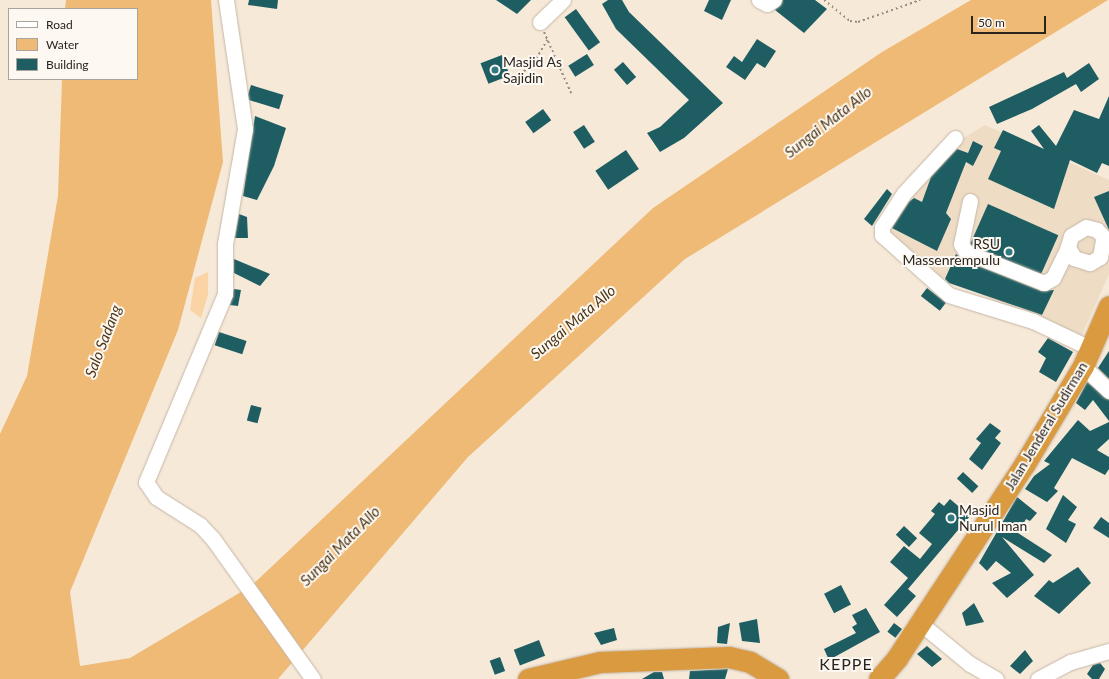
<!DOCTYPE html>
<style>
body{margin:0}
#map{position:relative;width:1109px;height:679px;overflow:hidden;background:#f7e9d8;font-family:Lato,sans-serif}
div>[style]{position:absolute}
.built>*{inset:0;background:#efdcc5}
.green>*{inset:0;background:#fbd4a5}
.water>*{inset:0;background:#efba76}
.building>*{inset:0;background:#1e5e63;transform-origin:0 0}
.path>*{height:2px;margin-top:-1px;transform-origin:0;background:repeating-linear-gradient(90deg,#988e82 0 2px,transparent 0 5px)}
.roads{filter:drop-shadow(0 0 1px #c5b7a7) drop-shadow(0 0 1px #c5b7a7)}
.minor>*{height:15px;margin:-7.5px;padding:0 7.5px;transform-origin:7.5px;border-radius:7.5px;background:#fff}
.highway>*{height:21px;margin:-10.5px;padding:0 10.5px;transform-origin:10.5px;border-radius:10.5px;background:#da9a40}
.dots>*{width:11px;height:11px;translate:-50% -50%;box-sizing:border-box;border:2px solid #fdf8f1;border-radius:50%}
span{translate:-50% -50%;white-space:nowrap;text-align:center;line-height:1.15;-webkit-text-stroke:4px #fdf8f1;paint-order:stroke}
.poi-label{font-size:14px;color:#29241e}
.left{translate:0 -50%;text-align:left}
.right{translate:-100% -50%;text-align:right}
.street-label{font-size:14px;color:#29241e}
.water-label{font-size:15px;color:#4c3618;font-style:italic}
.quarter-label{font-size:16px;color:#29241e;letter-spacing:1px}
.legend{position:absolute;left:8px;top:8px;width:130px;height:72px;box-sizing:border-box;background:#fdf8f1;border:1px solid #a8a39d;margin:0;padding:5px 7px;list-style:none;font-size:12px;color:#29241e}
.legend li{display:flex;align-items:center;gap:8px;height:20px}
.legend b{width:20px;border:1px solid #a8a39d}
.scale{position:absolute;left:971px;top:16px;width:75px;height:18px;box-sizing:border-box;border:2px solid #29241e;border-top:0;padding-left:5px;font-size:12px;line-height:14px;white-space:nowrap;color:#29241e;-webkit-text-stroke:3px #fdf8f1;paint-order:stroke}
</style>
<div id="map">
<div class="built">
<div style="clip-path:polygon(985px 125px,1109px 180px,1109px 274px,1080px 339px,933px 273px,885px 231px,917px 181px,955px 143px)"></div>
</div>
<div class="green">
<div style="clip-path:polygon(208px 272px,208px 295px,201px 318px,190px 310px,195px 278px)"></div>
</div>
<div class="water">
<div style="clip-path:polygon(66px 0,211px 0,223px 162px,178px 330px,70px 592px,80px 666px,130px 658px,251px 586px,653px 208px,882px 52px,971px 0,1108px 0,685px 259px,468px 457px,278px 679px,0 679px,0 434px,27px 376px,58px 196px,62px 79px,137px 79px,137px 9px,65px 9px)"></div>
</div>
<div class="building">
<div style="clip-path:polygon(249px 0,278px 0,277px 9px,248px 5px)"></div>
<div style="clip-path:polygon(496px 0,531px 0,517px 14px)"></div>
<div style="clip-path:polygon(608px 0,622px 0,629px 12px,723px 103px,684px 138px,660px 152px,647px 133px,660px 127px,689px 100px,616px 29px,602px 4px)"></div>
<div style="clip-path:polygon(709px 0,731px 0,722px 20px,704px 11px)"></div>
<div style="clip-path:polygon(783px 0,815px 0,827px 9px,804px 33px,775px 10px)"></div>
<div style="left:576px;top:9px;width:41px;height:14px;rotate:54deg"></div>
<div style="clip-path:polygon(757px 39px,776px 51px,765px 68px,757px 63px,745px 80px,726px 67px,734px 56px,742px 62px)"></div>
<div style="left:587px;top:54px;width:13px;height:22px;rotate:58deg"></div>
<div style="left:502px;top:55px;width:22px;height:23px;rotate:69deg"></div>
<div style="left:623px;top:62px;width:20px;height:12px;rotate:49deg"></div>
<div style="clip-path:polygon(1089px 63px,1099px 79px,1081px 92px,1076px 84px,1032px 109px,997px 124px,989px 107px,1064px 72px,1067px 78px)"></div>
<div style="left:251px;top:85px;width:34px;height:15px;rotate:17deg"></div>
<div style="clip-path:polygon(1109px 96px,1109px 166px,1102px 163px,1097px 173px,1070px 160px,1054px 209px,988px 179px,1001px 151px,994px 148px,1003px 130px,1044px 149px,1031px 131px,1039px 125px,1056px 146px,1074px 110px,1099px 119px)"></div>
<div style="left:543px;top:109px;width:14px;height:22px;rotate:54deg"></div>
<div style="clip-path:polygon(255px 116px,286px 128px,274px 166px,257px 200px,243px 196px)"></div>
<div style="left:584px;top:125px;width:20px;height:13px;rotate:57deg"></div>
<div style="clip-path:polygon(973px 141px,983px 146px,973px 166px,966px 162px,946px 213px,951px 219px,937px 251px,892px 228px,909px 202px,914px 198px,922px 202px,931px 177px,957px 149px,968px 153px)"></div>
<div style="left:626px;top:150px;width:23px;height:37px;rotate:56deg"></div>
<div style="clip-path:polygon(887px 189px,892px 194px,872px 226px,864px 219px)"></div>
<div style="clip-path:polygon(1109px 191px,1109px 230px,1094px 197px)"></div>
<div style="left:988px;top:204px;width:77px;height:44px;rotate:24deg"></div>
<div style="clip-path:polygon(239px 214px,247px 217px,248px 238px,235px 238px)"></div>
<div style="clip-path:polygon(956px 254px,963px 260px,1041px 291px,1054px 290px,1042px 315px,949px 283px,945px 279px)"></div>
<div style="clip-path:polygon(234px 259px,270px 274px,260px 286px,234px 273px)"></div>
<div style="left:927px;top:288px;width:24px;height:10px;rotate:38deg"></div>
<div style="clip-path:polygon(234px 289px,241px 290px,238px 306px,230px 305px)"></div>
<div style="left:219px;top:332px;width:29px;height:14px;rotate:18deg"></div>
<div style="clip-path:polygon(1048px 338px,1073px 352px,1056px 382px,1039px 372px,1046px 358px,1038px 352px)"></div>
<div style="clip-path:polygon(1109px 351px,1109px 379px,1098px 368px)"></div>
<div style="clip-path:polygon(1087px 382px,1109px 400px,1109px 421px,1093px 400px,1085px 410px,1076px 403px)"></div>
<div style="left:251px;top:405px;width:11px;height:16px;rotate:15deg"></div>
<div style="clip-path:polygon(1078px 420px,1090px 431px,1109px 422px,1109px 439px,1097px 450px,1109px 457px,1109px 469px,1105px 475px,1072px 458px,1054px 488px,1058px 491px,1047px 502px,1025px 489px,1034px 476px,1050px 464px,1044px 461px)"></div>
<div style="clip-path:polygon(990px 423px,1001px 431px,995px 438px,1001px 443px,982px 470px,969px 459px,981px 443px,976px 439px)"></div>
<div style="left:963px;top:472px;width:21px;height:9px;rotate:43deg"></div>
<div style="clip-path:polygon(1063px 495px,1077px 507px,1068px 520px,1076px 524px,1066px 543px,1046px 529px)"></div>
<div style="clip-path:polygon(1017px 497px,1037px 513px,1030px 521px,1026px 519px,1018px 533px,1052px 555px,1044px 563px,1002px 537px,1034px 575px,1007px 598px,992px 583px,1011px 573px,996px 561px,987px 571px,979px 563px)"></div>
<div style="clip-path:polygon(950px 499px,970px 516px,908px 589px,916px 596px,897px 617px,884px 605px,908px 578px,890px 562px,904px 546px,920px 559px,932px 544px,919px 533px,935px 514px,931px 511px,939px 502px,944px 506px)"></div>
<div style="clip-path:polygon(1101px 517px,1109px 523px,1109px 538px,1093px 528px)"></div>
<div style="left:904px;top:526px;width:18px;height:12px;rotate:43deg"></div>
<div style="clip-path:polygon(1078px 567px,1091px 583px,1059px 614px,1034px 596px,1049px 580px,1053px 583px)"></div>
<div style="left:841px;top:585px;width:22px;height:19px;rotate:63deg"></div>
<div style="clip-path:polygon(974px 603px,984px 622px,966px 626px,962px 613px)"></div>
<div style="clip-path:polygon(866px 608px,880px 632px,829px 660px,824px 649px,856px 633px,852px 627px,857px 624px,852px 615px)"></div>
<div style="clip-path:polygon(757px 619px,760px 643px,742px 641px,739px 623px)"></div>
<div style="clip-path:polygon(730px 623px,727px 644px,717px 643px,718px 627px)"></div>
<div style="left:894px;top:623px;width:10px;height:11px;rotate:37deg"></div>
<div style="clip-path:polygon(614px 628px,617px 640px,601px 645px,594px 633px)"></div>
<div style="left:539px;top:640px;width:17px;height:27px;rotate:69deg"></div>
<div style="clip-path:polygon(927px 646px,942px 659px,932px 667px,917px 654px)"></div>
<div style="clip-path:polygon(1025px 650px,1033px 661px,1020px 674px,1010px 666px)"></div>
<div style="left:500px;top:657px;width:15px;height:11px;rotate:70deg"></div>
<div style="clip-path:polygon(1100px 663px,1105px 669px,1099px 679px,1092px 679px,1087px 674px,1093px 665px)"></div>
<div style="clip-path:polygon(728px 669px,725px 679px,689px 679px,690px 671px)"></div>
<div style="clip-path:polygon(654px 672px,662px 672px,664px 679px,642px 679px)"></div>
</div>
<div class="path">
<div style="left:824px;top:0;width:33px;rotate:39deg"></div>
<div style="left:850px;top:21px;width:8px;rotate:7deg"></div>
<div style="left:858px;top:22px;width:66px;rotate:-19.5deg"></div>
<div style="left:544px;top:32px;width:67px;rotate:66.1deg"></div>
<div style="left:515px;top:76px;width:18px;rotate:-29deg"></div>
<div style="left:531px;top:67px;width:33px;rotate:-59deg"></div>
</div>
<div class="roads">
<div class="minor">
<div style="left:226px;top:0;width:130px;rotate:81.6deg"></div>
<div style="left:245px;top:129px;width:117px;rotate:99.9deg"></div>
<div style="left:225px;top:244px;width:50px;rotate:90deg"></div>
<div style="left:225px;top:294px;width:204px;rotate:112.8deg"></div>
<div style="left:146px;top:482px;width:18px;rotate:56deg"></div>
<div style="left:156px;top:497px;width:52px;rotate:32.5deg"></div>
<div style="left:200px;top:525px;width:19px;rotate:47deg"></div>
<div style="left:213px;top:539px;width:172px;rotate:54.5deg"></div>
<div style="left:759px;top:0;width:9px;rotate:27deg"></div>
<div style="left:767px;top:4px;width:8px;rotate:-30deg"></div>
<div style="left:540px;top:22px;width:32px;rotate:-44deg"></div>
<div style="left:955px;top:138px;width:75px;rotate:132.8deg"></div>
<div style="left:904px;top:193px;width:40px;rotate:122.9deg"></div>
<div style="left:882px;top:227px;width:8px;rotate:90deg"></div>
<div style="left:882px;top:235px;width:90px;rotate:41.8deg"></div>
<div style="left:949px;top:295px;width:88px;rotate:17.2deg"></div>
<div style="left:1033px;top:321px;width:63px;rotate:25.3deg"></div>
<div style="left:970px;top:201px;width:44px;rotate:101.8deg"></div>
<div style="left:961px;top:244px;width:9px;rotate:58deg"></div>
<div style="left:966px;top:252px;width:84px;rotate:21.7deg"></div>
<div style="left:1044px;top:283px;width:10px;rotate:-29deg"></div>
<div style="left:1053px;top:278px;width:34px;rotate:-64deg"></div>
<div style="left:1103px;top:240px;width:17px;rotate:100deg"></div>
<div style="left:1100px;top:257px;width:12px;rotate:149deg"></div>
<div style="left:1090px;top:263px;width:17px;rotate:-163deg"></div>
<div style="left:1074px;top:258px;width:13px;rotate:-119deg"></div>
<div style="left:1068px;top:247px;width:11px;rotate:-75deg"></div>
<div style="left:1071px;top:236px;width:17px;rotate:-31deg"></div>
<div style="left:1086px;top:227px;width:11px;rotate:15deg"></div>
<div style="left:1097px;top:230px;width:18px;rotate:47deg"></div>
<div style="left:1083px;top:366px;width:36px;rotate:44deg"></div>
<div style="left:920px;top:623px;width:65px;rotate:39.4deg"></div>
<div style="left:970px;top:664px;width:30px;rotate:30deg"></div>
<div style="left:1038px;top:679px;width:36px;rotate:-28deg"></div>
<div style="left:1070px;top:662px;width:41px;rotate:-15.8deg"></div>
</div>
<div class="highway">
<div style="left:528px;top:679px;width:74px;rotate:-13.3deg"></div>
<div style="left:600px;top:662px;width:129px;rotate:-2.2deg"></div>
<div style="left:729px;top:657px;width:22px;rotate:13deg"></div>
<div style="left:750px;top:662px;width:33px;rotate:31deg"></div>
<div style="left:879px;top:679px;width:28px;rotate:-49deg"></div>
<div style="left:897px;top:658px;width:231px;rotate:-56.7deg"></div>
<div style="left:1024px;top:465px;width:115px;rotate:-59.2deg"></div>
<div style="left:1083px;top:366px;width:65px;rotate:-66.6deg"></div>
</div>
</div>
<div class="dots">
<div style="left:495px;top:70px;background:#307980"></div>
<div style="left:1009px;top:252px;background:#307980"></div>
<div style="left:951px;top:518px;background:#307980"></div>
</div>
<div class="poi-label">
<span class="left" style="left:503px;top:70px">Masjid As<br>Sajidin</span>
<span class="right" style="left:1000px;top:252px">RSU<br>Massenrempulu</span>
<span class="left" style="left:959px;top:518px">Masjid<br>Nurul Iman</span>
</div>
<div class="street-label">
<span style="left:1046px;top:426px;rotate:-59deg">Jalan Jenderal Sudirman</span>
</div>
<div class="water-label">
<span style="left:828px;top:122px;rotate:-38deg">Sungai Mata Allo</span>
<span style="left:573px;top:322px;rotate:-40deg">Sungai Mata Allo</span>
<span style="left:103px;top:341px;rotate:-69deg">Salo Sadang</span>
<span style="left:340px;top:546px;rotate:-45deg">Sungai Mata Allo</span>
</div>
<div class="quarter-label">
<span style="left:846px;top:664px">KEPPE</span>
</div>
<ul class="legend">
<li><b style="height:5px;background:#fff"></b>Road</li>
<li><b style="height:11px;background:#efba76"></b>Water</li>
<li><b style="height:11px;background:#1e5e63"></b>Building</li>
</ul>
<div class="scale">50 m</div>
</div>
